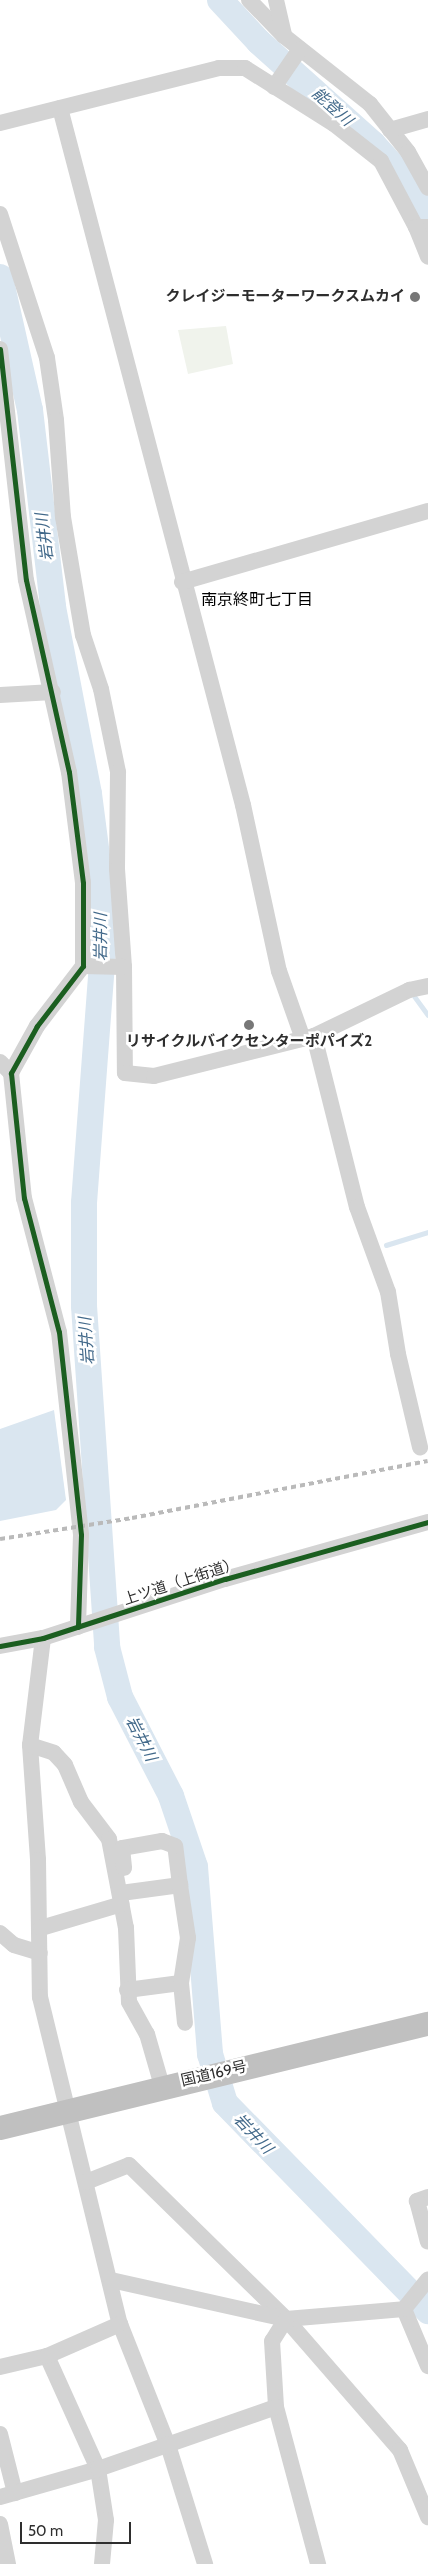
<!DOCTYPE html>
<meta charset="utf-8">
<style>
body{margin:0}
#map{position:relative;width:428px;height:2564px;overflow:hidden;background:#fff;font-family:Cabin,"Noto Sans JP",sans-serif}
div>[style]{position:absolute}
.green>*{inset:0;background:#f0f3ec}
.water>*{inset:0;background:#dae6f0}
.stream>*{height:4.5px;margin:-2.25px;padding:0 2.25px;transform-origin:2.25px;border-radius:2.25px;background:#dae6f0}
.river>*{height:26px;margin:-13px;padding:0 13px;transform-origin:13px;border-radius:13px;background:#dae6f0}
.minor>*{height:16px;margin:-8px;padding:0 8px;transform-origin:8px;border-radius:8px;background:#d3d3d3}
.highway>*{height:24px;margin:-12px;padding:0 12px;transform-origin:12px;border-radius:12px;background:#c0c0c0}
.rail>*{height:4px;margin-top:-2px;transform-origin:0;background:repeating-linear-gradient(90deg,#bababa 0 5px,transparent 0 9px)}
.cycleway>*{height:5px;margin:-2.5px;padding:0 2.5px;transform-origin:2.5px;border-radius:2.5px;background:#1b5e20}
.dots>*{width:14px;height:14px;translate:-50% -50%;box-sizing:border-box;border:2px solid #fff;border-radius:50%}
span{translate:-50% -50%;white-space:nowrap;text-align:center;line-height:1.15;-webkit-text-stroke:5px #fff;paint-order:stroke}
.poi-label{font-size:15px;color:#2e2e2e;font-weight:700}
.right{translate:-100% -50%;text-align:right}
.street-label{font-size:15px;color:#2e2e2e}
.water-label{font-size:16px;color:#42698a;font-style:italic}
.neighbourhood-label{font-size:16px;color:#000}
.scale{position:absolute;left:20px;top:2522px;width:111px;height:22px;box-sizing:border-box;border:2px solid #2e2e2e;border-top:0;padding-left:6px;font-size:15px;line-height:18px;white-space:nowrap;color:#2e2e2e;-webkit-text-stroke:4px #fff;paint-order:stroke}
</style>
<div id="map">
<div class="green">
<div style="clip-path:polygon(226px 326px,233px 364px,188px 374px,178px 330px)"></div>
</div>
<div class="water">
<div style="clip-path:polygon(54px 1410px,66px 1500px,56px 1510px,0 1521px,0 1429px)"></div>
</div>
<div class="stream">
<div style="left:415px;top:997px;width:22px;rotate:54deg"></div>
<div style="left:386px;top:1245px;width:44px;rotate:-17.2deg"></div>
</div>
<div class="river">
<div style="left:220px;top:0;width:57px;rotate:47.1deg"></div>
<div style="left:259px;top:42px;width:153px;rotate:41.8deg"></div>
<div style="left:373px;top:144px;width:67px;rotate:48deg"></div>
<div style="left:418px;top:194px;width:33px;rotate:72deg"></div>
<div style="left:0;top:277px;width:136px;rotate:77.3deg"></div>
<div style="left:30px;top:410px;width:198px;rotate:83.3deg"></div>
<div style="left:53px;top:607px;width:190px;rotate:79.1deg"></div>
<div style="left:89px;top:794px;width:86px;rotate:82.6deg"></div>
<div style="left:100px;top:879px;width:71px;rotate:87.6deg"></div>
<div style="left:103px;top:950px;width:254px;rotate:94.3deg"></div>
<div style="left:84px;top:1203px;width:103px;rotate:90deg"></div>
<div style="left:84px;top:1306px;width:342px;rotate:86.1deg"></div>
<div style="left:107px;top:1647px;width:52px;rotate:75.4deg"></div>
<div style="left:120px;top:1697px;width:111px;rotate:62.7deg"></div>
<div style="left:171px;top:1796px;width:75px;rotate:71.3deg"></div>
<div style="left:195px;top:1867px;width:188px;rotate:85.4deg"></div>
<div style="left:210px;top:2054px;width:51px;rotate:73deg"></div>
<div style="left:225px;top:2103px;width:291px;rotate:45.7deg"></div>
</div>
<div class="minor">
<div style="left:249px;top:0;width:50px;rotate:45.8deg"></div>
<div style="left:284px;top:36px;width:110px;rotate:38.3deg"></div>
<div style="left:370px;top:104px;width:61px;rotate:51.6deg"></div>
<div style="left:408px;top:152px;width:41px;rotate:60.9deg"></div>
<div style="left:276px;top:0;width:37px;rotate:77deg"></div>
<div style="left:274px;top:87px;width:46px;rotate:-55.6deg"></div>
<div style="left:60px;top:108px;width:721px;rotate:75.29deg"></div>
<div style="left:243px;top:805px;width:170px;rotate:77.8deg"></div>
<div style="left:279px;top:971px;width:72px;rotate:70.6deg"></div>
<div style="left:0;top:123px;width:226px;rotate:-14.1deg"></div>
<div style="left:219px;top:68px;width:26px"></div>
<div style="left:245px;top:68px;width:105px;rotate:32.2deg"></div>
<div style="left:334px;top:124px;width:60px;rotate:38.2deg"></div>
<div style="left:381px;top:161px;width:75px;rotate:62.1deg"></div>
<div style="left:416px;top:227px;width:12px"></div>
<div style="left:390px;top:130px;width:40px;rotate:-16deg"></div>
<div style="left:0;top:214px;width:151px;rotate:71.9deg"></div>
<div style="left:47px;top:358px;width:63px;rotate:81.7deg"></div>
<div style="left:56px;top:420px;width:97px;rotate:85.9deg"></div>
<div style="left:63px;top:517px;width:120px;rotate:80.4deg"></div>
<div style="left:83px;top:635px;width:57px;rotate:71.6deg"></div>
<div style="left:101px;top:689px;width:85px;rotate:78.4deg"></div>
<div style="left:118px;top:772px;width:97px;rotate:90.6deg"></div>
<div style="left:117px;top:869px;width:98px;rotate:85.9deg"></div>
<div style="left:124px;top:967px;width:106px;rotate:89.5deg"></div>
<div style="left:125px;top:1073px;width:29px;rotate:6deg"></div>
<div style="left:154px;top:1076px;width:165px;rotate:-14deg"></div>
<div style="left:314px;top:1036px;width:106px;rotate:-25.8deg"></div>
<div style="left:409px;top:990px;width:19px;rotate:-12deg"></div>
<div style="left:416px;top:227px;width:32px;rotate:68deg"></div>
<div style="left:0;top:349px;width:232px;rotate:83.6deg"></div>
<div style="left:26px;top:580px;width:197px;rotate:77.4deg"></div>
<div style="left:69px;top:772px;width:112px;rotate:82.8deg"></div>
<div style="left:83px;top:883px;width:83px;rotate:90deg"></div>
<div style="left:83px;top:966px;width:76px;rotate:127.5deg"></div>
<div style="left:37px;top:1026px;width:54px;rotate:119deg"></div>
<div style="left:11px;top:1073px;width:126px;rotate:84.1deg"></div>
<div style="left:24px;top:1198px;width:138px;rotate:75.4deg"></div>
<div style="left:59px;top:1332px;width:204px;rotate:83.8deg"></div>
<div style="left:81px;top:1535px;width:92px;rotate:91.9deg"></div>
<div style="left:182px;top:582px;width:256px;rotate:-16.1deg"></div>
<div style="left:0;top:695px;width:53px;rotate:-3.2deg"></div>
<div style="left:83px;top:966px;width:41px;rotate:1.4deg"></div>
<div style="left:314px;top:1036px;width:176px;rotate:75.9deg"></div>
<div style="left:357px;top:1207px;width:90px;rotate:70deg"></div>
<div style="left:388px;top:1292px;width:63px;rotate:80.8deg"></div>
<div style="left:398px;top:1354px;width:96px;rotate:76.7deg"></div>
<div style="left:0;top:1062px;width:16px;rotate:45deg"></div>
<div style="left:43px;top:1638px;width:108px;rotate:96.9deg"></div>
<div style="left:30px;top:1745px;width:115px;rotate:86deg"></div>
<div style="left:38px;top:1860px;width:137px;rotate:89.2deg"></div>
<div style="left:40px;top:1997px;width:337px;rotate:76.3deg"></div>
<div style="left:120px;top:2324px;width:130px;rotate:68.4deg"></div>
<div style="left:168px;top:2445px;width:125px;rotate:72.7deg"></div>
<div style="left:0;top:1646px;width:44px;rotate:-10.5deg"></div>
<div style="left:43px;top:1638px;width:191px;rotate:-18deg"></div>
<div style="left:225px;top:1579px;width:211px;rotate:-15.7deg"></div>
<div style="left:30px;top:1745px;width:25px;rotate:18deg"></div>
<div style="left:54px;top:1753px;width:16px;rotate:47deg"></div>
<div style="left:65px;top:1765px;width:40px;rotate:66.6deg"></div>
<div style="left:81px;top:1802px;width:46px;rotate:52.9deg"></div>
<div style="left:109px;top:1839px;width:91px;rotate:79.2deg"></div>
<div style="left:126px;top:1928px;width:74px;rotate:87.7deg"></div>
<div style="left:129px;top:2002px;width:37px;rotate:61deg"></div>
<div style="left:147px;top:2034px;width:54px;rotate:73.9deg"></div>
<div style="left:121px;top:1893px;width:60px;rotate:-7.7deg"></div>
<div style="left:180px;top:1885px;width:39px;rotate:-97deg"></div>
<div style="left:175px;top:1846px;width:14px;rotate:-159deg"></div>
<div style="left:162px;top:1841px;width:41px;rotate:170.1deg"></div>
<div style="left:122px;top:1848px;width:20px;rotate:84deg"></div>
<div style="left:41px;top:1928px;width:84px;rotate:-16.5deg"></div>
<div style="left:0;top:1933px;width:18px;rotate:41deg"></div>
<div style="left:14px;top:1945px;width:27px;rotate:17deg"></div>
<div style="left:181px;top:1983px;width:40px;rotate:84.3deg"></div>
<div style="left:127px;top:1990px;width:54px;rotate:-7.4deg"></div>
<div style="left:181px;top:1983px;width:46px;rotate:-81.2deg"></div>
<div style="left:188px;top:1938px;width:54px;rotate:-98.6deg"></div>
<div style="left:86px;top:2182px;width:46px;rotate:-21.6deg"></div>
<div style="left:129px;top:2165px;width:220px;rotate:44.4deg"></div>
<div style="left:286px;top:2319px;width:174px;rotate:49deg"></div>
<div style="left:400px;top:2450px;width:73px;rotate:67.3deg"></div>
<div style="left:428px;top:2197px;width:12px;rotate:160deg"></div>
<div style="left:417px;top:2201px;width:42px;rotate:75deg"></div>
<div style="left:111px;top:2280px;width:179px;rotate:12.6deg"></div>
<div style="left:286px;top:2319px;width:118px;rotate:-4.8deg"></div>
<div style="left:404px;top:2309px;width:62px;rotate:67.2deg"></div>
<div style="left:404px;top:2309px;width:38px;rotate:-51deg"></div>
<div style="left:286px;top:2319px;width:26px;rotate:122deg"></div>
<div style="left:272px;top:2341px;width:66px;rotate:86.5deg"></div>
<div style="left:276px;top:2407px;width:163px;rotate:75deg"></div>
<div style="left:47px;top:2356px;width:124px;rotate:65.7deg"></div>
<div style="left:98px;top:2469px;width:52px;rotate:81.1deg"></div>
<div style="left:106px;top:2520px;width:44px;rotate:95.2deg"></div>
<div style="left:0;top:2367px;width:48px;rotate:-13.2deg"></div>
<div style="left:47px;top:2356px;width:80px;rotate:-23.7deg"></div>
<div style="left:0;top:2434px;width:61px;rotate:75.7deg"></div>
<div style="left:0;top:2497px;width:102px;rotate:-15.9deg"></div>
<div style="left:98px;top:2469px;width:188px;rotate:-19.2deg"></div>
<div style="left:0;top:2524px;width:41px;rotate:78.7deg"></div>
</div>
<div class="highway">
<div style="left:0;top:2128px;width:440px;rotate:-13.7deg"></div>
</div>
<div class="rail">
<div style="left:0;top:1539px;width:134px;rotate:-9deg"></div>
<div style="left:132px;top:1518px;width:301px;rotate:-10.9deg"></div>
</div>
<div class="cycleway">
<div style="left:0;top:349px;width:232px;rotate:83.6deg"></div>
<div style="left:26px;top:580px;width:197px;rotate:77.4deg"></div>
<div style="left:69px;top:772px;width:112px;rotate:82.8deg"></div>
<div style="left:83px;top:883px;width:83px;rotate:90deg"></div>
<div style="left:83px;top:966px;width:76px;rotate:127.5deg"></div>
<div style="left:37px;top:1026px;width:54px;rotate:119deg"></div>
<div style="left:11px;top:1073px;width:126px;rotate:84.1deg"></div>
<div style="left:24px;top:1198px;width:138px;rotate:75.4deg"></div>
<div style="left:59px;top:1332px;width:204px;rotate:83.8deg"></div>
<div style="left:81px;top:1535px;width:92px;rotate:91.9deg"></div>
<div style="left:0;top:1646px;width:44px;rotate:-10.5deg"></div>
<div style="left:43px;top:1638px;width:191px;rotate:-18deg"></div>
<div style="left:225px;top:1579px;width:211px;rotate:-15.7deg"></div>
</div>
<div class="dots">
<div style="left:415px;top:297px;background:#777"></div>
<div style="left:249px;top:1025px;background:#777"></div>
</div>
<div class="poi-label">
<span class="right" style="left:405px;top:297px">クレイジーモーターワークスムカイ</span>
<span style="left:249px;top:1042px">リサイクルバイクセンターポパイズ2</span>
</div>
<div class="street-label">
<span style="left:181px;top:1582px;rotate:-18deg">上ツ道（上街道）</span>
<span style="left:214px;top:2074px;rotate:-13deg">国道169号</span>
</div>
<div class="water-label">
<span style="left:332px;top:107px;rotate:42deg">能登川</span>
<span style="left:45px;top:537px;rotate:-97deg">岩井川</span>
<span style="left:101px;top:937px;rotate:-90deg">岩井川</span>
<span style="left:87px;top:1341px;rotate:-94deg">岩井川</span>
<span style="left:141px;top:1739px;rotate:63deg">岩井川</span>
<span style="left:253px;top:2134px;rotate:47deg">岩井川</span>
</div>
<div class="neighbourhood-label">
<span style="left:257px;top:600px">南京終町七丁目</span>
</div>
<div class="scale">50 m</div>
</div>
